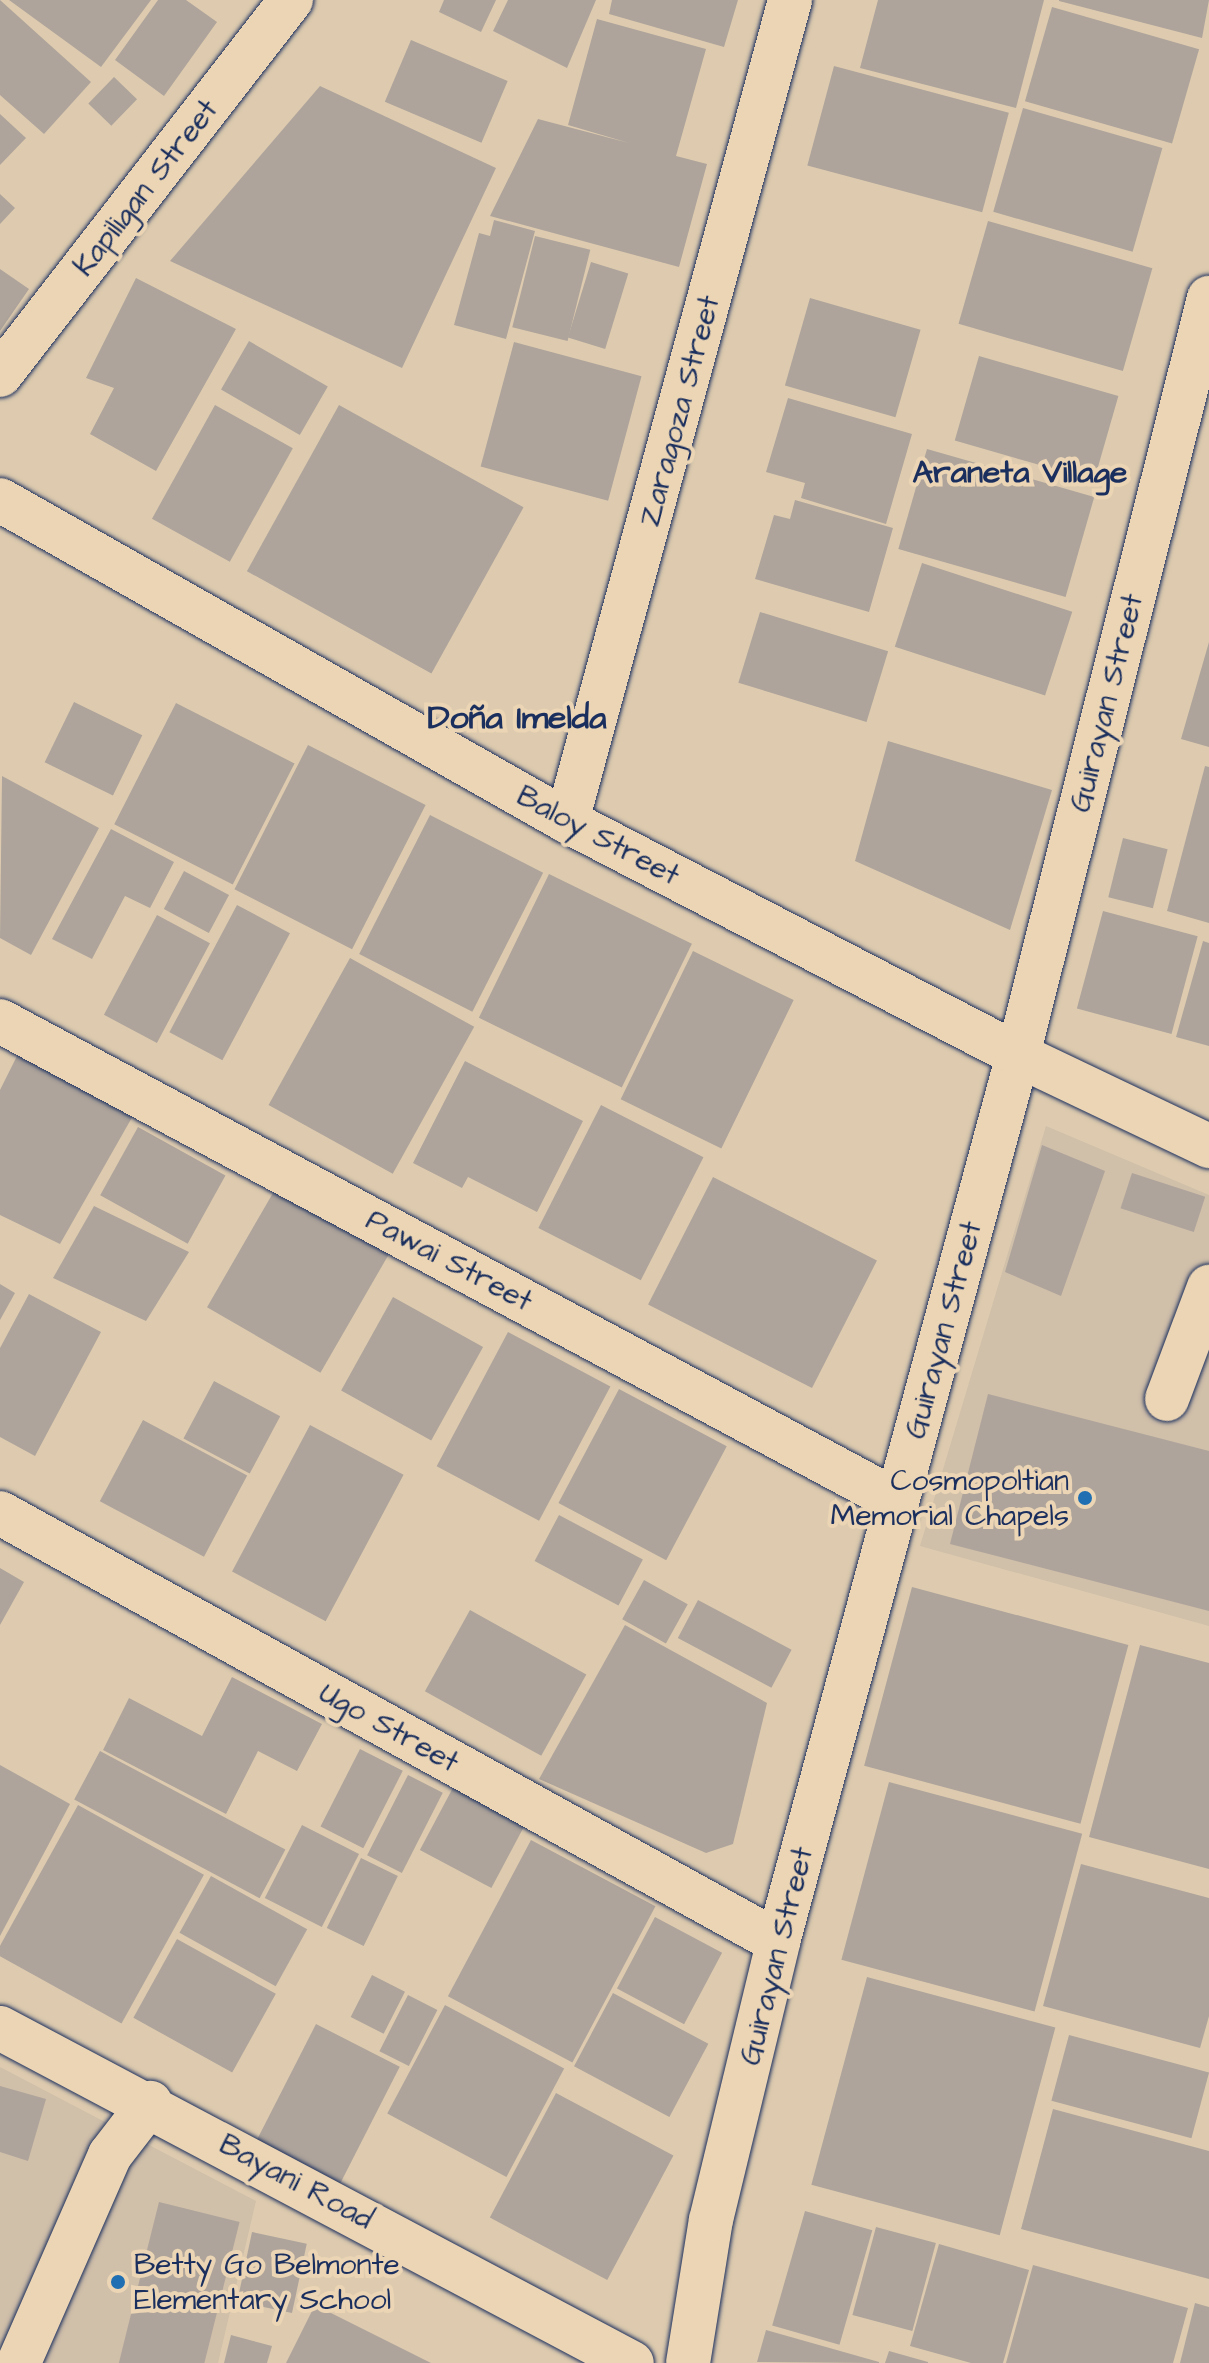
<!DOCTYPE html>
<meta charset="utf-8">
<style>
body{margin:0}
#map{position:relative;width:1209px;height:2363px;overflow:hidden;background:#decbaf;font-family:"Architects Daughter",sans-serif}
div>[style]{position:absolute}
.built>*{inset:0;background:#d0bfa9}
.building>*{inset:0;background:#aea49b;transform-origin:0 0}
.roads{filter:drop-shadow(0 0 2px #1b2f5e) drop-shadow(0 0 2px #1b2f5e)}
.minor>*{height:44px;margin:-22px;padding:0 22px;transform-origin:22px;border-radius:22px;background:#ebd5b4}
.dots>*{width:22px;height:22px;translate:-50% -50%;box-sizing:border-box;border:4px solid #ebd5b4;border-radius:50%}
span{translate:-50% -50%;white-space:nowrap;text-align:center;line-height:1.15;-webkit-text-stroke:8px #ebd5b4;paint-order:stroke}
.street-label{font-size:30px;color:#1b2f5e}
.poi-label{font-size:30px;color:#1b2f5e}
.right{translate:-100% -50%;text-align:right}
.left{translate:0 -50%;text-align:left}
.neighbourhood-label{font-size:32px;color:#1b2f5e;font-weight:700}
.quarter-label{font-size:34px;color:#1b2f5e;font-weight:700}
</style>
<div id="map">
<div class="built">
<div style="clip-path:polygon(1046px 1126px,1209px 1195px,1209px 1626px,920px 1546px)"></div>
<div style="clip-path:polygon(0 2067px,256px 2201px,218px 2363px,0 2363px)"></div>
</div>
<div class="building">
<div style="clip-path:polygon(0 0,91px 82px,44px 134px,0 95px)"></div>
<div style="clip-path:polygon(9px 0,151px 0,101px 67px)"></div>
<div style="clip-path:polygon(158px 0,186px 0,217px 22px,164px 96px,115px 60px)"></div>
<div style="clip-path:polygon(444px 0,496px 0,481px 32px,439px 12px)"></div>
<div style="clip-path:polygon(508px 0,596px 0,567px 68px,493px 31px)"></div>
<div style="clip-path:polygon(612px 0,738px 0,724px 47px,609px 14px)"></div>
<div style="clip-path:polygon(878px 0,1044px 0,1016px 108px,860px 68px)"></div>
<div style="clip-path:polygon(1209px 0,1202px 38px,1059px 1px,1059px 0)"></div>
<div style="left:1052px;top:7px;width:153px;height:98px;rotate:16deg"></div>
<div style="clip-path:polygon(597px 19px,706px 49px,676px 156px,707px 164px,679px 267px,490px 216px,538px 119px,629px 143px,568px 125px)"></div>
<div style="left:411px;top:40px;width:105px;height:67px;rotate:23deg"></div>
<div style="left:834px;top:66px;width:181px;height:103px;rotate:15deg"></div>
<div style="left:114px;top:77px;width:32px;height:37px;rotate:44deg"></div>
<div style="clip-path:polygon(320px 86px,496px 168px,402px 368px,170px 261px)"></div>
<div style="left:1023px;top:108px;width:145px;height:108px;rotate:16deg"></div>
<div style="clip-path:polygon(0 114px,26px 138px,0 165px)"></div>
<div style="clip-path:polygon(0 194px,15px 208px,0 224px)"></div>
<div style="clip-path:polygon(494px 220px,535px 231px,506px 339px,454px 325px,479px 233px,490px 236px)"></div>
<div style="left:988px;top:221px;width:171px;height:107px;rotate:16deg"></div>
<div style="left:535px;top:236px;width:57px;height:94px;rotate:14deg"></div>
<div style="left:591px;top:262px;width:39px;height:79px;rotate:17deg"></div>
<div style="clip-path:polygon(0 269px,29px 289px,0 331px)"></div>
<div style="clip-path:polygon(136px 278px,236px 329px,156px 471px,90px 434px,114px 388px,86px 378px)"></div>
<div style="left:810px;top:298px;width:115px;height:91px;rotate:16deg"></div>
<div style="left:249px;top:341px;width:91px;height:56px;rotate:30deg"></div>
<div style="left:514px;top:342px;width:132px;height:129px;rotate:15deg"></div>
<div style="left:979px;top:356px;width:145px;height:88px;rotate:16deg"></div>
<div style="clip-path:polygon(788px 398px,912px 434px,886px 524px,801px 498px,805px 483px,766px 472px)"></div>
<div style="left:215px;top:405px;width:89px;height:130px;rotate:29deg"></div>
<div style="left:339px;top:405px;width:211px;height:190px;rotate:29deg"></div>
<div style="left:927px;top:449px;width:174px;height:104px;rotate:16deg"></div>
<div style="clip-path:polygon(795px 500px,893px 528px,869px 612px,755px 579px,774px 515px,790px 519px)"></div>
<div style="left:922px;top:563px;width:158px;height:88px;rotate:18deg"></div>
<div style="left:760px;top:612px;width:134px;height:74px;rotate:17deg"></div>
<div style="clip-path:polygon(1209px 642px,1209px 747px,1181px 739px)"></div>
<div style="left:74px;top:702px;width:76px;height:67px;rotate:26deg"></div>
<div style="left:176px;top:703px;width:133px;height:136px;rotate:27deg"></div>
<div style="clip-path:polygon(888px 741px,1052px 790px,1010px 930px,855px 861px)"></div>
<div style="left:308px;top:745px;width:132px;height:162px;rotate:27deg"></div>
<div style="clip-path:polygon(1205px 766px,1209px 767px,1209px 923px,1167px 911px)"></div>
<div style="clip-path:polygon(2px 776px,99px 828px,31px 955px,0 938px)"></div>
<div style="left:430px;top:815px;width:127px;height:156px;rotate:27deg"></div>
<div style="clip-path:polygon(111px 829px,174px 862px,150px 908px,125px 896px,92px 959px,52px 939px)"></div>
<div style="left:1123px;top:838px;width:46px;height:61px;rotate:14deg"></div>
<div style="left:184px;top:871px;width:51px;height:43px;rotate:28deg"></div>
<div style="left:549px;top:874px;width:159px;height:160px;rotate:26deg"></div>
<div style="left:237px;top:905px;width:60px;height:144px;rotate:28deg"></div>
<div style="left:1103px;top:911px;width:98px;height:101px;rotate:15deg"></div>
<div style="left:157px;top:915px;width:60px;height:113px;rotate:28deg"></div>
<div style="clip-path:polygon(1203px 941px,1209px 943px,1209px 1046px,1176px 1037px)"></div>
<div style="left:693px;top:951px;width:112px;height:165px;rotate:26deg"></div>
<div style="left:350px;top:958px;width:142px;height:168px;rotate:29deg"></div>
<div style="clip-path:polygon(19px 1052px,134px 1114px,60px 1244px,0 1215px,0 1090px)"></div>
<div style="clip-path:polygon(465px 1061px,583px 1121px,537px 1212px,468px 1177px,462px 1188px,413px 1163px)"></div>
<div style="left:601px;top:1105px;width:115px;height:138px;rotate:27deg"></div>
<div style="left:138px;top:1127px;width:100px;height:78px;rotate:29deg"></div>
<div style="clip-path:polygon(1042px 1145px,1105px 1171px,1061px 1296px,1005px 1272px)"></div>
<div style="left:1132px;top:1173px;width:77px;height:37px;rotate:18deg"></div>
<div style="left:713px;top:1177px;width:184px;height:143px;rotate:27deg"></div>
<div style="left:277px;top:1186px;width:131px;height:140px;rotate:30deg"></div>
<div style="clip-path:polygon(94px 1206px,189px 1252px,146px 1321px,53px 1278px)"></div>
<div style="clip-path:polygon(0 1284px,15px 1293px,0 1320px)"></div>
<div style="clip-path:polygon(29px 1294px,101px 1332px,35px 1456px,0 1437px,0 1348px)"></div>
<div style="left:393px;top:1297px;width:103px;height:107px;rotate:29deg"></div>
<div style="left:508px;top:1332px;width:116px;height:152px;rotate:28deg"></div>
<div style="left:214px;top:1381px;width:75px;height:65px;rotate:28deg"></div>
<div style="left:619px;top:1389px;width:122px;height:129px;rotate:28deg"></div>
<div style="clip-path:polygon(988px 1394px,1209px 1451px,1209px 1611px,950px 1544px)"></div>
<div style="left:143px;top:1420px;width:118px;height:92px;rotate:28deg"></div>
<div style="left:310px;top:1425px;width:106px;height:166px;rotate:28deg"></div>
<div style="left:559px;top:1515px;width:95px;height:52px;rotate:28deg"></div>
<div style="clip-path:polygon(0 1568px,24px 1582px,0 1625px)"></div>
<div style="left:644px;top:1580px;width:50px;height:45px;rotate:29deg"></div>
<div style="left:912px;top:1587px;width:224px;height:185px;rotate:15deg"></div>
<div style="left:698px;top:1600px;width:106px;height:43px;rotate:28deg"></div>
<div style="left:470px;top:1610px;width:133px;height:93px;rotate:29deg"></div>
<div style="clip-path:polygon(625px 1625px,767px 1703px,733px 1844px,706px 1853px,539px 1779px)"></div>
<div style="clip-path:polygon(1140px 1645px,1209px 1663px,1209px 1869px,1089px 1837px)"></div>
<div style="clip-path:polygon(232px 1677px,322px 1724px,297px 1771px,258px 1751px,226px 1814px,103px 1750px,129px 1698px,202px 1736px)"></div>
<div style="left:360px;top:1749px;width:48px;height:87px;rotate:27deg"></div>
<div style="left:100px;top:1751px;width:210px;height:55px;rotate:28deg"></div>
<div style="clip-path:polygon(0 1765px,70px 1804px,0 1936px)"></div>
<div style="left:408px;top:1775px;width:39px;height:90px;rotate:27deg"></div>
<div style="left:456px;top:1782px;width:81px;height:77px;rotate:28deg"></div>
<div style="left:889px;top:1782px;width:200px;height:184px;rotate:15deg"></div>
<div style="left:78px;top:1805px;width:144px;height:170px;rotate:29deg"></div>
<div style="left:302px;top:1825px;width:64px;height:82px;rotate:27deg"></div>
<div style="left:531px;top:1840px;width:141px;height:177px;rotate:28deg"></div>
<div style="left:361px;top:1858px;width:41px;height:78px;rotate:26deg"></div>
<div style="clip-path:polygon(1081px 1864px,1209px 1898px,1209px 2016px,1200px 2048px,1043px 2006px)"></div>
<div style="left:211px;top:1876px;width:110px;height:65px;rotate:29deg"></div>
<div style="left:655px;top:1917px;width:76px;height:81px;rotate:28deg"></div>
<div style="left:177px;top:1939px;width:113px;height:90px;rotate:29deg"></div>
<div style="left:372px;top:1975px;width:37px;height:47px;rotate:27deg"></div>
<div style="left:867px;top:1977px;width:195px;height:215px;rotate:15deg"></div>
<div style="left:613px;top:1993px;width:108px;height:83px;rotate:28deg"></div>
<div style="left:408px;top:1995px;width:33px;height:63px;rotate:27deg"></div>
<div style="left:445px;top:2005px;width:135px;height:123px;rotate:28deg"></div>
<div style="left:316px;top:2024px;width:94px;height:132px;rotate:27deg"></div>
<div style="left:1069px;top:2035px;width:145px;height:68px;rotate:15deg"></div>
<div style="clip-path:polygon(0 2086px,46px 2099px,28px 2161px,0 2152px)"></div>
<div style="left:556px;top:2093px;width:133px;height:141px;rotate:28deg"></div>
<div style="clip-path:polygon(1053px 2109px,1209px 2151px,1209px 2279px,1021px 2229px)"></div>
<div style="left:159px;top:2202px;width:83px;height:166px;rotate:14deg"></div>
<div style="left:805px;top:2211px;width:70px;height:119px;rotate:16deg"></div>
<div style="left:876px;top:2227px;width:62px;height:91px;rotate:15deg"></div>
<div style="left:252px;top:2232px;width:56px;height:71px;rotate:12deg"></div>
<div style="clip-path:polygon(939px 2244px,1029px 2270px,1003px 2363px,971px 2363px,910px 2346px)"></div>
<div style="clip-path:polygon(1033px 2265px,1188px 2308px,1173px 2363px,1006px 2363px)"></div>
<div style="clip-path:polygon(1195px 2303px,1209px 2307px,1209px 2363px,1180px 2363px)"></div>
<div style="clip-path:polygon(315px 2305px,431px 2363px,286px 2363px)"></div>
<div style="clip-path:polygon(766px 2330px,879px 2362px,879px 2363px,757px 2362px)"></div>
<div style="clip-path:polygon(231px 2335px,272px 2346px,267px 2363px,224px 2363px)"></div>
<div style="clip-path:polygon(889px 2351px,928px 2362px,928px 2363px,885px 2363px)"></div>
</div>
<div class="roads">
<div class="minor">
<div style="left:0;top:375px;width:475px;rotate:-52.2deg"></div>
<div style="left:0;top:500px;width:652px;rotate:29.52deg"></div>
<div style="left:567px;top:821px;width:508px;rotate:27.42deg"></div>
<div style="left:1018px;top:1055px;width:212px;rotate:25.5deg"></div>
<div style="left:567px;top:821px;width:851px;rotate:-74.8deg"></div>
<div style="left:0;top:1021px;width:1017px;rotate:28.15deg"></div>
<div style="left:1167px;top:1399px;width:120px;rotate:-69.4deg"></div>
<div style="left:0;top:1513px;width:888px;rotate:28.87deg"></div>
<div style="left:0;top:2028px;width:715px;rotate:27.93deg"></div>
<div style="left:20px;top:2360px;width:224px;rotate:-66.3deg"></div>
<div style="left:110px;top:2155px;width:66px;rotate:-52.4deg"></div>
<div style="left:688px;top:2363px;width:145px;rotate:-80.9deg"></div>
<div style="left:711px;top:2220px;width:286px;rotate:-76.4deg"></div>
<div style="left:778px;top:1942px;width:919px;rotate:-74.86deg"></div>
<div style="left:1018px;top:1055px;width:781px;rotate:-75.84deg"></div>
</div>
</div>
<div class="dots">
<div style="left:1085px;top:1498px;background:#1f6fb2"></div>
<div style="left:118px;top:2282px;background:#1f6fb2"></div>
</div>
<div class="street-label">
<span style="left:146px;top:188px;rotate:-52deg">Kapiligan Street</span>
<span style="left:680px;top:411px;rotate:-75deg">Zaragoza Street</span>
<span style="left:1107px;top:703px;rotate:-76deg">Guirayan Street</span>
<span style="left:598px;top:836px;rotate:28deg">Baloy Street</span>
<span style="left:449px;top:1261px;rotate:28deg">Pawai Street</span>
<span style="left:944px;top:1330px;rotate:-75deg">Guirayan Street</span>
<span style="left:389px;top:1728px;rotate:29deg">Ugo Street</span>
<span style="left:777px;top:1956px;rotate:-76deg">Guirayan Street</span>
<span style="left:296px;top:2182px;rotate:28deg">Bayani Road</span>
</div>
<div class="poi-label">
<span class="right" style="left:1069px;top:1498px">Cosmopoltian<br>Memorial Chapels</span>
<span class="left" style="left:134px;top:2282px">Betty Go Belmonte<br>Elementary School</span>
</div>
<div class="neighbourhood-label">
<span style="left:1020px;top:473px">Araneta Village</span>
</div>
<div class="quarter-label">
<span style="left:517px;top:719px">Doña Imelda</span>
</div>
</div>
